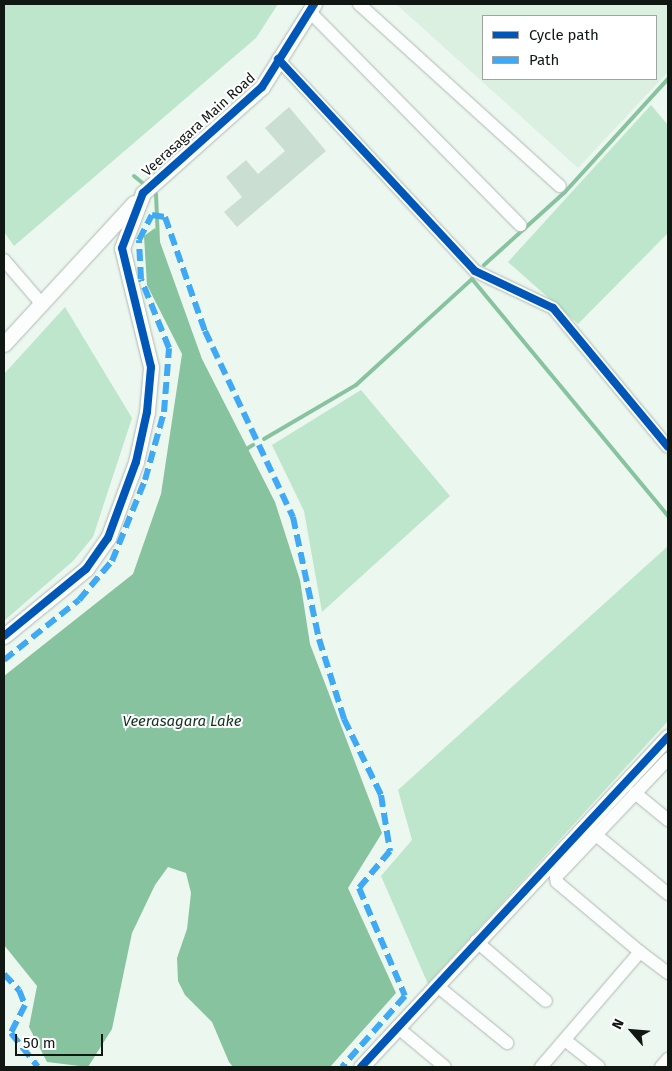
<!DOCTYPE html>
<style>
body{margin:0}
#map{position:relative;width:672px;height:1071px;overflow:hidden;background:#ecf7ef;font-family:"Fira Sans",sans-serif}
div>[style]{position:absolute}
.built>*{inset:0;background:#dcf0e2}
.green>*{inset:0;background:#bee6cc}
.water>*{inset:0;background:#88c3a0}
.stream>*{height:4px;margin:-2px;padding:0 2px;transform-origin:2px;border-radius:2px;background:#88c3a0}
.building>*{inset:0;background:#cadfd2}
.roads{filter:drop-shadow(0 0 1px #afb8b2) drop-shadow(0 0 1px #afb8b2)}
.minor>*{height:12px;margin:-6px;padding:0 6px;transform-origin:6px;border-radius:6px;background:#fcfefd}
.tertiary>*{height:15px;margin:-7.5px;padding:0 7.5px;transform-origin:7.5px;border-radius:7.5px;background:#fcfefd}
.quiet>*{height:6px;margin-top:-3px;transform-origin:0;background:repeating-linear-gradient(90deg,#3fa9f5 0 12px,transparent 0 18px)}
.cycleway>*{height:8px;margin:-4px;padding:0 4px;transform-origin:4px;border-radius:4px;background:#0057b8}
span{translate:-50% -50%;white-space:nowrap;text-align:center;line-height:1.15;-webkit-text-stroke:4px #fff;paint-order:stroke}
.street-label{font-size:14px;color:#111814}
.water-label{font-size:15px;color:#10331f;font-style:italic}
.frame{position:absolute;inset:0;border:5px solid #111814;pointer-events:none}
.legend{position:absolute;left:482px;top:15px;width:175px;height:65px;box-sizing:border-box;background:#fff;border:1px solid #a0a3a1;margin:0;padding:6px 9px;list-style:none;font-size:15px;color:#111814}
.legend li{display:flex;align-items:center;gap:10px;height:25px}
.legend b{width:25px;border:1px solid #a0a3a1}
.north{position:absolute;left:607px;top:1006px;width:50px;height:50px;-webkit-text-stroke:4px #fff;paint-order:stroke;rotate:297deg;font-size:14px;font-weight:700;line-height:20px;text-align:center;color:#111814}
.north::after{content:'';display:block;margin:auto;width:18px;height:22px;background:#111814;clip-path:polygon(50% 0,100% 100%,50% 72%,0 100%)}
.scale{position:absolute;left:15px;top:1034px;width:88px;height:22px;box-sizing:border-box;border:2px solid #111814;border-top:0;padding-left:6px;font-size:15px;line-height:18px;white-space:nowrap;color:#111814;-webkit-text-stroke:4px #fff;paint-order:stroke}
</style>
<div id="map">
<div class="built">
<div style="clip-path:polygon(evenodd,396px 4px,668px 4px,668px 72px,578px 168px,396px 4px,483px 16px,656px 16px,656px 79px,483px 79px,483px 16px)"></div>
</div>
<div class="green">
<div style="clip-path:polygon(4px 4px,278px 4px,256px 38px,14px 246px,4px 232px)"></div>
<div style="clip-path:polygon(651px 105px,668px 125px,668px 233px,578px 324px,508px 262px)"></div>
<div style="clip-path:polygon(65px 307px,132px 418px,93px 537px,73px 561px,4px 621px,4px 374px)"></div>
<div style="clip-path:polygon(361px 390px,450px 496px,322px 612px,304px 511px,272px 445px)"></div>
<div style="clip-path:polygon(668px 546px,668px 721px,428px 984px,381px 876px,412px 840px,398px 790px)"></div>
</div>
<div class="water">
<div style="clip-path:polygon(155px 228px,202px 359px,275px 502px,300px 580px,310px 644px,382px 833px,348px 888px,396px 993px,330px 1067px,233px 1067px,229px 1062px,212px 1022px,185px 995px,178px 981px,177px 958px,187px 929px,191px 893px,186px 873px,168px 867px,155px 885px,132px 933px,112px 1029px,88px 1067px,47px 1062px,29px 1027px,37px 986px,4px 945px,4px 676px,133px 574px,161px 494px,182px 354px,147px 285px,144px 236px)"></div>
</div>
<div class="stream">
<div style="left:134px;top:176px;width:13px;rotate:39deg"></div>
<div style="left:156px;top:194px;width:47px;rotate:87.6deg"></div>
<div style="left:484px;top:265px;width:109px;rotate:-42deg"></div>
<div style="left:565px;top:192px;width:153px;rotate:-47.7deg"></div>
<div style="left:264px;top:439px;width:107px;rotate:-30.4deg"></div>
<div style="left:356px;top:385px;width:157px;rotate:-42.4deg"></div>
<div style="left:472px;top:279px;width:308px;rotate:50.4deg"></div>
<div style="left:248px;top:448px;width:6px;rotate:-31deg"></div>
</div>
<div class="building">
<div style="clip-path:polygon(289px 107px,326px 151px,237px 227px,224px 212px,242px 197px,226px 177px,246px 160px,258px 174px,285px 151px,265px 128px)"></div>
</div>
<div class="roads">
<div class="minor">
<div style="left:359px;top:4px;width:271px;rotate:42.2deg"></div>
<div style="left:309px;top:11px;width:301px;rotate:45.4deg"></div>
<div style="left:278px;top:59px;width:289px;rotate:47.1deg"></div>
<div style="left:475px;top:271px;width:86px;rotate:25.4deg"></div>
<div style="left:553px;top:308px;width:180px;rotate:50.4deg"></div>
<div style="left:4px;top:260px;width:57px;rotate:49.3deg"></div>
<div style="left:635px;top:793px;width:43px;rotate:39.3deg"></div>
<div style="left:596px;top:835px;width:93px;rotate:39.3deg"></div>
<div style="left:476px;top:941px;width:92px;rotate:40.6deg"></div>
<div style="left:640px;top:952px;width:35px;rotate:37deg"></div>
<div style="left:436px;top:985px;width:92px;rotate:39.2deg"></div>
<div style="left:397px;top:1027px;width:62px;rotate:39.8deg"></div>
<div style="left:565px;top:1040px;width:43px;rotate:38.5deg"></div>
<div style="left:541px;top:1067px;width:152px;rotate:-49.3deg"></div>
<div style="left:640px;top:952px;width:109px;rotate:-139.9deg"></div>
<div style="left:557px;top:882px;width:5px;rotate:-101deg"></div>
<div style="left:556px;top:877px;width:163px;rotate:-46.5deg"></div>
<div style="left:661px;top:1067px;width:11px;rotate:-49deg"></div>
</div>
<div class="tertiary">
<div style="left:4px;top:344px;width:192px;rotate:-47.3deg"></div>
<div style="left:4px;top:636px;width:106px;rotate:-39.3deg"></div>
<div style="left:86px;top:569px;width:38px;rotate:-55deg"></div>
<div style="left:108px;top:538px;width:81px;rotate:-69.8deg"></div>
<div style="left:136px;top:462px;width:51px;rotate:-77.6deg"></div>
<div style="left:147px;top:412px;width:45px;rotate:-84.9deg"></div>
<div style="left:151px;top:367px;width:122px;rotate:-103.7deg"></div>
<div style="left:122px;top:248px;width:59px;rotate:-69.1deg"></div>
<div style="left:143px;top:193px;width:159px;rotate:-41.7deg"></div>
<div style="left:262px;top:87px;width:98px;rotate:-57.9deg"></div>
<div style="left:361px;top:1067px;width:451px;rotate:-47.1deg"></div>
</div>
</div>
<div class="quiet">
<div style="left:4px;top:660px;width:96px;rotate:-38.7deg"></div>
<div style="left:79px;top:600px;width:51px;rotate:-49.8deg"></div>
<div style="left:112px;top:561px;width:87px;rotate:-67.8deg"></div>
<div style="left:145px;top:480px;width:71px;rotate:-74.4deg"></div>
<div style="left:164px;top:412px;width:64px;rotate:-85.5deg"></div>
<div style="left:169px;top:348px;width:74px;rotate:-112.1deg"></div>
<div style="left:141px;top:279px;width:39px;rotate:-93deg"></div>
<div style="left:139px;top:240px;width:28px;rotate:-63deg"></div>
<div style="left:152px;top:215px;width:13px;rotate:9deg"></div>
<div style="left:165px;top:217px;width:121px;rotate:70.7deg"></div>
<div style="left:205px;top:331px;width:206px;rotate:64.7deg"></div>
<div style="left:293px;top:517px;width:125px;rotate:78deg"></div>
<div style="left:319px;top:639px;width:84px;rotate:72.6deg"></div>
<div style="left:344px;top:719px;width:85px;rotate:64deg"></div>
<div style="left:381px;top:795px;width:57px;rotate:80.9deg"></div>
<div style="left:390px;top:851px;width:48px;rotate:130deg"></div>
<div style="left:359px;top:888px;width:117px;rotate:66.9deg"></div>
<div style="left:405px;top:996px;width:95px;rotate:131.6deg"></div>
<div style="left:4px;top:974px;width:22px;rotate:47deg"></div>
<div style="left:19px;top:990px;width:16px;rotate:68deg"></div>
<div style="left:25px;top:1005px;width:31px;rotate:117deg"></div>
<div style="left:11px;top:1033px;width:43px;rotate:51.5deg"></div>
</div>
<div class="cycleway">
<div style="left:278px;top:59px;width:289px;rotate:47.1deg"></div>
<div style="left:475px;top:271px;width:86px;rotate:25.4deg"></div>
<div style="left:553px;top:308px;width:180px;rotate:50.4deg"></div>
<div style="left:4px;top:636px;width:106px;rotate:-39.3deg"></div>
<div style="left:86px;top:569px;width:38px;rotate:-55deg"></div>
<div style="left:108px;top:538px;width:81px;rotate:-69.8deg"></div>
<div style="left:136px;top:462px;width:51px;rotate:-77.6deg"></div>
<div style="left:147px;top:412px;width:45px;rotate:-84.9deg"></div>
<div style="left:151px;top:367px;width:122px;rotate:-103.7deg"></div>
<div style="left:122px;top:248px;width:59px;rotate:-69.1deg"></div>
<div style="left:143px;top:193px;width:159px;rotate:-41.7deg"></div>
<div style="left:262px;top:87px;width:98px;rotate:-57.9deg"></div>
<div style="left:361px;top:1067px;width:451px;rotate:-47.1deg"></div>
</div>
<div class="street-label">
<span style="left:199px;top:125px;rotate:-42deg">Veerasagara Main Road</span>
</div>
<div class="water-label">
<span style="left:182px;top:722px">Veerasagara Lake</span>
</div>
<div class="frame"></div>
<ul class="legend">
<li><b style="height:6px;background:#0057b8"></b>Cycle path</li>
<li><b style="height:6px;background:#3fa9f5"></b>Path</li>
</ul>
<div class="north">N</div>
<div class="scale">50 m</div>
</div>
